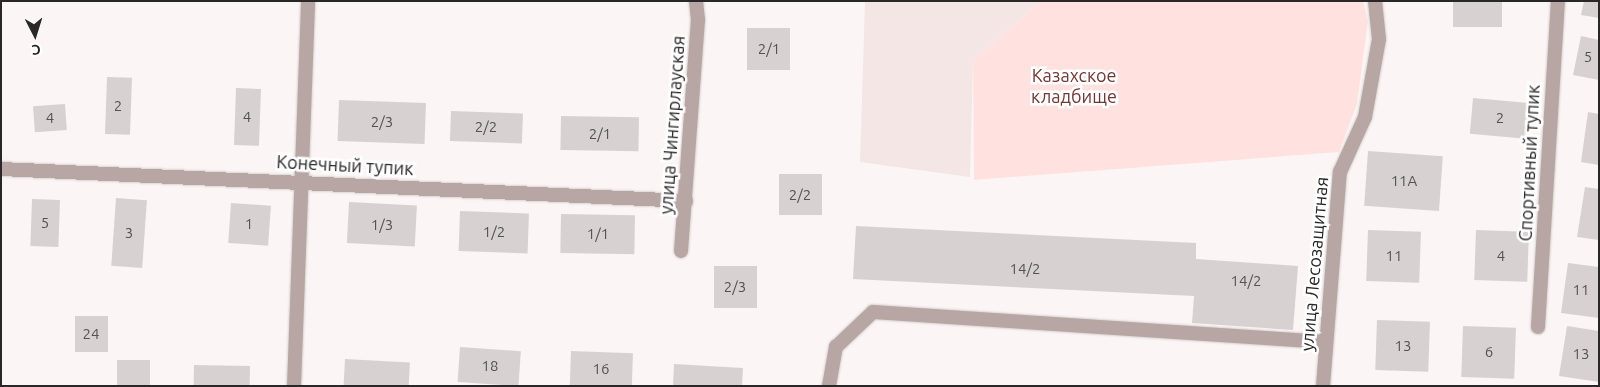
<!DOCTYPE html>
<meta charset="utf-8">
<style>
body{margin:0}
#map{position:relative;width:1600px;height:387px;overflow:hidden;background:#fbf6f5;font-family:Ubuntu,sans-serif}
div>[style]{position:absolute}
.built>*{inset:0;background:#f4e6e5}
.green>*{inset:0;background:#ffe2df}
.building>*{inset:0;background:#d7d2d1;transform-origin:0 0}
.roads{filter:drop-shadow(0 0 1px #d5d1d0) drop-shadow(0 0 1px #d5d1d0)}
.minor>*{height:14px;margin:-7px;padding:0 7px;transform-origin:7px;border-radius:7px;background:#b8a6a4}
span{translate:-50% -50%;white-space:nowrap;text-align:center;line-height:1.15;-webkit-text-stroke:5px #fff;paint-order:stroke}
.number-label{font-size:15px;color:#545252}
.number-label span{-webkit-text-stroke-width:0}
.park-label{font-size:18px;color:#6f3835}
.street-label{font-size:18px;color:#292727}
.frame{position:absolute;inset:0;border:2px solid #292727;pointer-events:none}
.north{position:absolute;left:10px;top:10px;width:50px;height:50px;-webkit-text-stroke:4px #fff;paint-order:stroke;rotate:175deg;font-size:14px;font-weight:700;line-height:20px;text-align:center;color:#292727}
.north::after{content:'';display:block;margin:auto;width:18px;height:22px;background:#292727;clip-path:polygon(50% 0,100% 100%,50% 72%,0 100%)}
</style>
<div id="map">
<div class="built">
<div style="clip-path:polygon(865px 1px,1042px 1px,973px 60px,970px 177px,860px 162px)"></div>
</div>
<div class="green">
<div style="clip-path:polygon(1042px 1px,1363px 1px,1368px 21px,1357px 104px,1339px 152px,974px 180px,973px 60px)"></div>
</div>
<div class="building">
<div style="left:1453px;top:1px;width:49px;height:26px"></div>
<div style="clip-path:polygon(1584px 1px,1599px 1px,1599px 18px,1581px 15px)"></div>
<div style="left:747px;top:28px;width:43px;height:42px"></div>
<div style="clip-path:polygon(1581px 36px,1599px 40px,1599px 80px,1573px 75px)"></div>
<div style="left:107px;top:77px;width:25px;height:57px;rotate:2deg"></div>
<div style="left:236px;top:88px;width:25px;height:57px;rotate:2deg"></div>
<div style="left:1473px;top:98px;width:56px;height:36px;rotate:5deg"></div>
<div style="left:339px;top:100px;width:87px;height:41px;rotate:2deg"></div>
<div style="left:65px;top:104px;width:26px;height:32px;rotate:86deg"></div>
<div style="left:451px;top:111px;width:72px;height:30px;rotate:2deg"></div>
<div style="clip-path:polygon(1588px 112px,1599px 114px,1599px 165px,1581px 162px)"></div>
<div style="left:561px;top:116px;width:78px;height:34px;rotate:1deg"></div>
<div style="left:1368px;top:151px;width:75px;height:55px;rotate:4deg"></div>
<div style="left:779px;top:174px;width:43px;height:41px"></div>
<div style="clip-path:polygon(1585px 187px,1599px 189px,1599px 240px,1577px 237px)"></div>
<div style="left:116px;top:198px;width:31px;height:68px;rotate:4deg"></div>
<div style="left:32px;top:199px;width:28px;height:47px;rotate:2deg"></div>
<div style="left:349px;top:202px;width:68px;height:41px;rotate:3deg"></div>
<div style="left:231px;top:203px;width:40px;height:40px;rotate:4deg"></div>
<div style="left:460px;top:211px;width:69px;height:40px;rotate:2deg"></div>
<div style="left:561px;top:214px;width:74px;height:39px;rotate:1deg"></div>
<div style="clip-path:polygon(856px 226px,1196px 243px,1196px 259px,1298px 266px,1293px 330px,1192px 323px,1194px 296px,853px 279px)"></div>
<div style="left:1368px;top:230px;width:53px;height:51px;rotate:2deg"></div>
<div style="left:1476px;top:230px;width:53px;height:50px;rotate:2deg"></div>
<div style="clip-path:polygon(1568px 263px,1599px 267px,1599px 318px,1561px 313px)"></div>
<div style="left:714px;top:266px;width:43px;height:42px"></div>
<div style="left:75px;top:316px;width:33px;height:36px"></div>
<div style="left:1377px;top:320px;width:53px;height:50px;rotate:2deg"></div>
<div style="left:1463px;top:326px;width:53px;height:51px;rotate:2deg"></div>
<div style="clip-path:polygon(1567px 326px,1599px 331px,1599px 382px,1559px 376px)"></div>
<div style="left:460px;top:347px;width:61px;height:35px;rotate:4deg"></div>
<div style="left:571px;top:351px;width:62px;height:35px;rotate:2deg"></div>
<div style="left:345px;top:359px;width:65px;height:27px;rotate:3deg"></div>
<div style="left:117px;top:360px;width:33px;height:26px"></div>
<div style="clip-path:polygon(674px 364px,743px 368px,742px 386px,673px 386px)"></div>
<div style="left:194px;top:365px;width:56px;height:21px;rotate:1deg"></div>
</div>
<div class="roads">
<div class="minor">
<div style="left:1px;top:169px;width:686px;rotate:2.67deg"></div>
<div style="left:681px;top:251px;width:232px;rotate:-85.8deg"></div>
<div style="left:698px;top:20px;width:19px;rotate:-96deg"></div>
<div style="left:1538px;top:327px;width:327px;rotate:-86.5deg"></div>
<div style="left:294px;top:386px;width:385px;rotate:-87.9deg"></div>
<div style="left:829px;top:386px;width:40px;rotate:-80deg"></div>
<div style="left:836px;top:347px;width:51px;rotate:-43.4deg"></div>
<div style="left:873px;top:312px;width:454px;rotate:3.8deg"></div>
<div style="left:1323px;top:386px;width:215px;rotate:-85.5deg"></div>
<div style="left:1340px;top:172px;width:60px;rotate:-65.6deg"></div>
<div style="left:1365px;top:117px;width:79px;rotate:-79.8deg"></div>
<div style="left:1379px;top:39px;width:38px;rotate:-96deg"></div>
</div>
</div>
<div class="number-label">
<span style="left:769px;top:49px">2/1</span>
<span style="left:1588px;top:57px">5</span>
<span style="left:118px;top:106px">2</span>
<span style="left:247px;top:117px">4</span>
<span style="left:50px;top:118px">4</span>
<span style="left:1500px;top:118px">2</span>
<span style="left:382px;top:122px">2/3</span>
<span style="left:486px;top:127px">2/2</span>
<span style="left:600px;top:134px">2/1</span>
<span style="left:1404px;top:181px">11А</span>
<span style="left:800px;top:195px">2/2</span>
<span style="left:45px;top:223px">5</span>
<span style="left:249px;top:224px">1</span>
<span style="left:382px;top:225px">1/3</span>
<span style="left:494px;top:232px">1/2</span>
<span style="left:129px;top:233px">3</span>
<span style="left:598px;top:234px">1/1</span>
<span style="left:1394px;top:256px">11</span>
<span style="left:1501px;top:256px">4</span>
<span style="left:1025px;top:269px">14/2</span>
<span style="left:1246px;top:281px">14/2</span>
<span style="left:735px;top:287px">2/3</span>
<span style="left:1581px;top:290px">11</span>
<span style="left:91px;top:334px">24</span>
<span style="left:1403px;top:346px">13</span>
<span style="left:1489px;top:352px">6</span>
<span style="left:1581px;top:354px">13</span>
<span style="left:490px;top:366px">18</span>
<span style="left:601px;top:369px">16</span>
</div>
<div class="park-label">
<span style="left:1074px;top:86px">Казахское<br>кладбище</span>
</div>
<div class="street-label">
<span style="left:672px;top:125px;rotate:-86deg">улица Чингирлауская</span>
<span style="left:1529px;top:163px;rotate:-87deg">Спортивный тупик</span>
<span style="left:345px;top:165px;rotate:3deg">Конечный тупик</span>
<span style="left:1314px;top:264px;rotate:-85deg">улица Лесозащитная</span>
</div>
<div class="frame"></div>
<div class="north">С</div>
</div>
